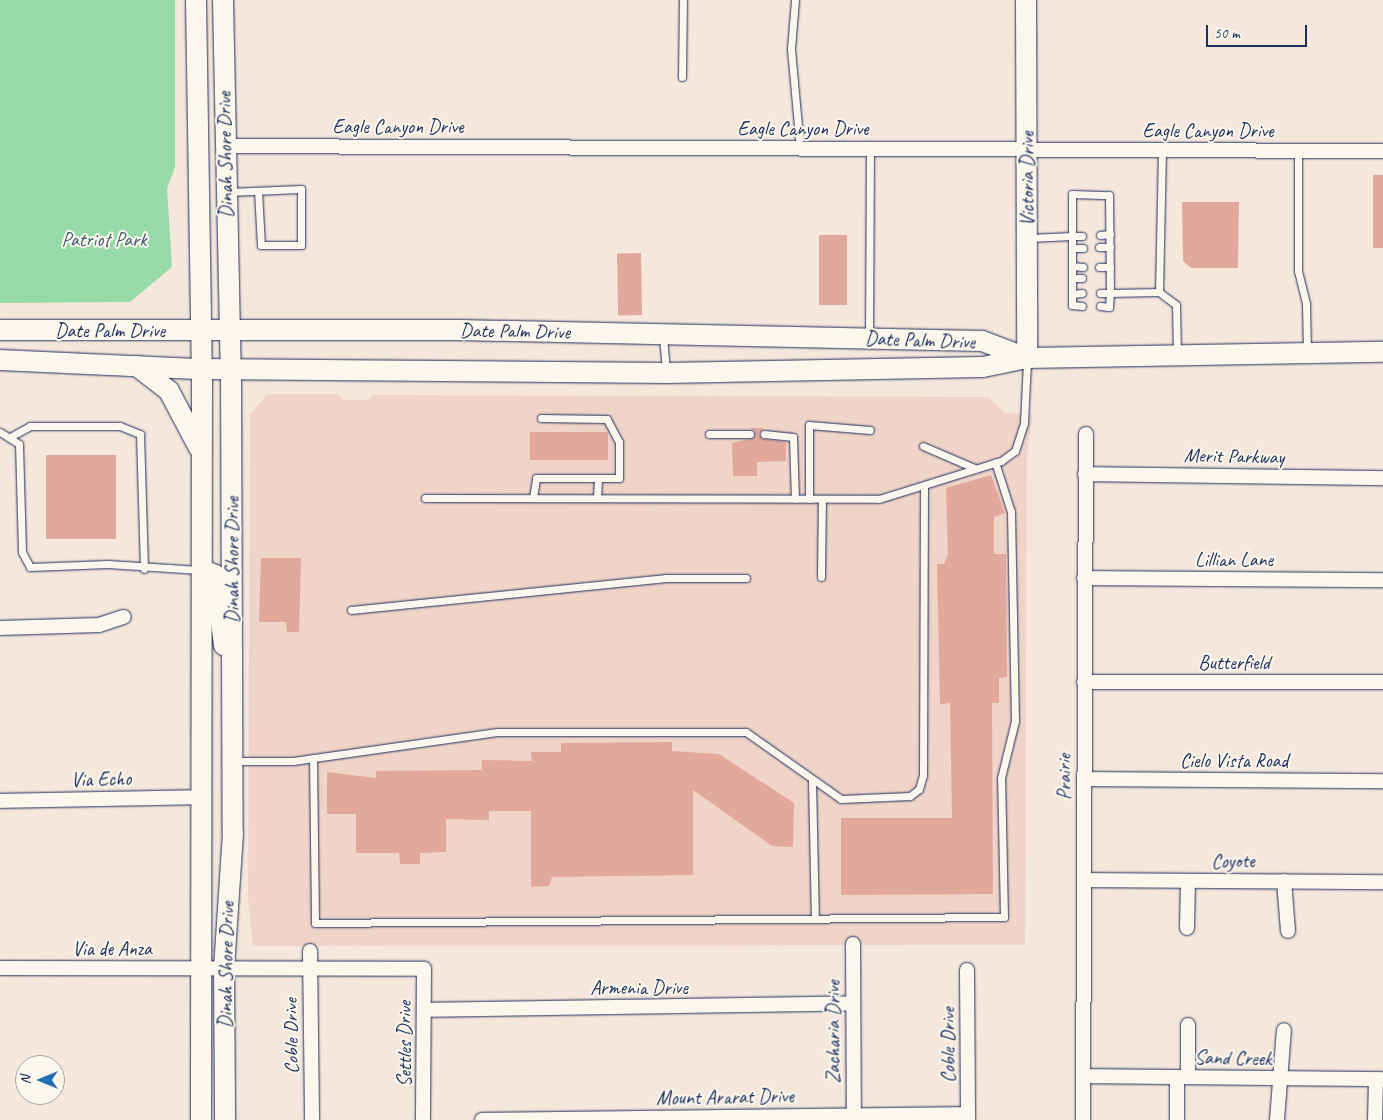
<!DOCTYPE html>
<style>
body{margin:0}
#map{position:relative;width:1383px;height:1120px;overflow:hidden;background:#f6e7dc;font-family:Caveat,sans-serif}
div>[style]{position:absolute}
.built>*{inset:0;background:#f0d4c8}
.green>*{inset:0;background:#96dba7}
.building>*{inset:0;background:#e1a89b;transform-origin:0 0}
.roads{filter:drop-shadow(0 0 1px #1b2f5e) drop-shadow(0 0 1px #1b2f5e)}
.lane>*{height:7px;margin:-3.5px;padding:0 3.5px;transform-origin:3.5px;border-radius:3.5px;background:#fbf7ec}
.street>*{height:14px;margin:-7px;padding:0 7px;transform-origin:7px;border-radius:7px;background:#fbf7ec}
.secondary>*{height:20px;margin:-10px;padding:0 10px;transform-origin:10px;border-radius:10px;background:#fbf7ec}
span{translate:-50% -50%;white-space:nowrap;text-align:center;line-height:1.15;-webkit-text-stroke:4px #fbf7ec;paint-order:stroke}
.street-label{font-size:20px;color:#1b2f5e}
.park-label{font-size:20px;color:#3a5a70}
.north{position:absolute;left:15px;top:1055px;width:50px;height:50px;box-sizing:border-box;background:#fbf7ec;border:1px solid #a1a7b3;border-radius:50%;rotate:270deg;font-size:14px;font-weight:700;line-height:20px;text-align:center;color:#1b2f5e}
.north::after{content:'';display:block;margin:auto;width:18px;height:22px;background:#1f6fb2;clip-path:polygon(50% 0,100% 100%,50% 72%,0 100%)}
.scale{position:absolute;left:1206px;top:25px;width:101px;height:22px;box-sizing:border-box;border:2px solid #1b2f5e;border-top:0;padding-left:6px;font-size:15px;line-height:18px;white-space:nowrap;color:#1b2f5e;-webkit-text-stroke:4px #fbf7ec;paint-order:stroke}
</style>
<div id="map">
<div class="built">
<div style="clip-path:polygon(267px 394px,338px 394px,343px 400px,368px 400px,372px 395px,988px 397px,1005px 413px,1033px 414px,1027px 450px,1025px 945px,253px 946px,248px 898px,250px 415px)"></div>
</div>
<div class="green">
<div style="clip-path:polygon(0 0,175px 0,175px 167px,167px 189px,172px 267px,130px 302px,0 303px)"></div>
</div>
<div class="building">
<div style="left:1373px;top:175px;width:10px;height:73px"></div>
<div style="clip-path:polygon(1182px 202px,1239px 202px,1238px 268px,1191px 268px,1183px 261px)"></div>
<div style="left:819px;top:235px;width:28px;height:70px"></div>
<div style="left:641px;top:253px;width:62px;height:24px;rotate:89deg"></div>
<div style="clip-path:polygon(750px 428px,764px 428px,759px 434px,763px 439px,786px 442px,786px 461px,757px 462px,757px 476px,733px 476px,732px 443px,753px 438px,755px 432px)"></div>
<div style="left:530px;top:432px;width:78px;height:28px"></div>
<div style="left:116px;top:455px;width:84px;height:70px;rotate:90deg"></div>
<div style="clip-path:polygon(991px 475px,1005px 513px,994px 517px,994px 554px,1006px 554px,1007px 677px,999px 678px,999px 703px,992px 703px,993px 894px,841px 895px,841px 818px,952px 818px,950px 703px,940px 704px,937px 564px,944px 564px,948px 555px,946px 488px)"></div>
<div style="clip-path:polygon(261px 558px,301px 558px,299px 632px,287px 632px,286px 622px,259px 622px)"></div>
<div style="clip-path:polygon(672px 742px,672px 751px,719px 754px,794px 803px,793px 847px,772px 846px,693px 790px,693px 875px,552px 877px,549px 886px,531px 887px,531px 811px,489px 811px,489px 820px,446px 819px,446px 852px,420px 853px,420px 864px,400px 864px,399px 853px,356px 853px,356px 814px,327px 814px,327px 772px,376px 778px,376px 771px,482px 770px,482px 760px,532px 761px,531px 752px,561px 752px,561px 743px)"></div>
</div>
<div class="roads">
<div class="lane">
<div style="left:795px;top:0;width:49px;rotate:94.7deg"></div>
<div style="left:791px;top:49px;width:99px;rotate:84.8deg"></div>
<div style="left:682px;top:77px;width:77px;rotate:-89.3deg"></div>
<div style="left:1162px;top:150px;width:142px;rotate:91.2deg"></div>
<div style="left:1159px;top:292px;width:21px;rotate:37deg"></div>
<div style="left:1176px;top:305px;width:48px;rotate:88.8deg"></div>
<div style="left:1298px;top:150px;width:121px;rotate:90deg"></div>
<div style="left:1298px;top:271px;width:34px;rotate:76deg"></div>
<div style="left:1306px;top:304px;width:47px;rotate:88.8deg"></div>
<div style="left:228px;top:192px;width:73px;rotate:-2.4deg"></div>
<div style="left:301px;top:189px;width:56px;rotate:90deg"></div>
<div style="left:301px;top:245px;width:40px;rotate:180deg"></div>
<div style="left:261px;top:245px;width:54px;rotate:-93.2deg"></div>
<div style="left:1100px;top:235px;width:10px;rotate:-6deg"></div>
<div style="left:1082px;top:236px;width:10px;rotate:180deg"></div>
<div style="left:1072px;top:236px;width:69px;rotate:90deg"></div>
<div style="left:1072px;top:305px;width:10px;rotate:6deg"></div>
<div style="left:1029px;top:238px;width:43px;rotate:-2.7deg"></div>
<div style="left:1072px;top:236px;width:42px;rotate:-90deg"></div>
<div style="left:1072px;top:194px;width:37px;rotate:2deg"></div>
<div style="left:1109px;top:195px;width:98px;rotate:89.4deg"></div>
<div style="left:1110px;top:293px;width:49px;rotate:-1.2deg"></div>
<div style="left:1099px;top:247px;width:11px"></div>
<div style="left:1072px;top:248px;width:11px"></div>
<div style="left:1072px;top:266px;width:11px;rotate:5deg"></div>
<div style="left:1099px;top:267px;width:11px"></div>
<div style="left:1072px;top:278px;width:10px"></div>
<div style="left:1100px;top:293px;width:10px"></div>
<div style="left:1110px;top:293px;width:14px;rotate:94deg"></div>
<div style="left:1109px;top:307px;width:9px;rotate:-174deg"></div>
<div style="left:1072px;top:294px;width:10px;rotate:-6deg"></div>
<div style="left:663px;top:336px;width:35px;rotate:85deg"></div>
<div style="left:869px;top:338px;width:190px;rotate:-89.7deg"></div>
<div style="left:0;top:432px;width:22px;rotate:32deg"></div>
<div style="left:19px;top:444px;width:108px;rotate:88.4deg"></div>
<div style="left:22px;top:552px;width:17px;rotate:62deg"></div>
<div style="left:30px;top:567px;width:78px;rotate:-2.2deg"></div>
<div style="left:108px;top:564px;width:91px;rotate:3.8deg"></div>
<div style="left:709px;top:434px;width:41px"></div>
<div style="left:764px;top:434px;width:29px;rotate:6deg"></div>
<div style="left:793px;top:437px;width:62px;rotate:88.2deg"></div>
<div style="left:12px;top:436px;width:21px;rotate:-29deg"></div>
<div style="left:30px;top:426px;width:90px"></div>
<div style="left:120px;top:426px;width:22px;rotate:22deg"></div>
<div style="left:140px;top:434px;width:135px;rotate:88.3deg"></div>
<div style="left:923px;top:446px;width:56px;rotate:23.3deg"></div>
<div style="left:425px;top:498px;width:454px;rotate:0.1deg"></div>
<div style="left:879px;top:499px;width:128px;rotate:-17.3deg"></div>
<div style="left:1001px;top:461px;width:17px;rotate:-36deg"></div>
<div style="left:1015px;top:451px;width:29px;rotate:-72deg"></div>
<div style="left:1024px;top:423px;width:62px;rotate:-87.2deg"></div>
<div style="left:533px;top:498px;width:20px;rotate:-81deg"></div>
<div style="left:536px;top:478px;width:83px"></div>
<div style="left:619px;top:478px;width:36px;rotate:-90deg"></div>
<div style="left:619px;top:442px;width:26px;rotate:-118deg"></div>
<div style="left:607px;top:419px;width:66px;rotate:-179.1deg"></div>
<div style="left:597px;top:498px;width:20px;rotate:-87deg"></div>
<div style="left:809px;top:499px;width:74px;rotate:-90deg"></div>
<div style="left:809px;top:425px;width:61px;rotate:4.7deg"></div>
<div style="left:821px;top:577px;width:78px;rotate:-89.3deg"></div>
<div style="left:351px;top:610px;width:317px;rotate:-5.8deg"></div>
<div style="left:666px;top:578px;width:80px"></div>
<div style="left:313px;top:758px;width:165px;rotate:89.3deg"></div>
<div style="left:315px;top:923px;width:689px;rotate:-0.5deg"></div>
<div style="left:1004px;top:917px;width:139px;rotate:-91.2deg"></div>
<div style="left:1001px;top:778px;width:59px;rotate:-76.2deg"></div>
<div style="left:1015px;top:721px;width:209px;rotate:-91.1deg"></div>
<div style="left:1011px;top:512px;width:52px;rotate:-107.7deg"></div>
<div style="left:233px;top:761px;width:60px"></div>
<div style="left:293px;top:761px;width:206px;rotate:-8.1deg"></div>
<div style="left:497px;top:732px;width:249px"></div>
<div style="left:746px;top:732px;width:116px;rotate:35.2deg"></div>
<div style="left:841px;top:799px;width:69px;rotate:-2.5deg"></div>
<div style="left:910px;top:796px;width:11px;rotate:-38deg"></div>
<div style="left:919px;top:789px;width:15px;rotate:-74deg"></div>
<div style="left:923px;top:775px;width:289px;rotate:-89.8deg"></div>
<div style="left:812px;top:780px;width:139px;rotate:88.8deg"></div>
</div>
<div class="street">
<div style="left:224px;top:146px;width:1159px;rotate:0.25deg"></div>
<div style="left:1085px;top:474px;width:298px;rotate:0.8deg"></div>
<div style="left:1084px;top:578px;width:299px;rotate:0.4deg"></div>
<div style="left:0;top:628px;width:99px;rotate:-1.7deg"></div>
<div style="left:99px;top:625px;width:26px;rotate:-18deg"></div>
<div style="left:1084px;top:682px;width:299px"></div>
<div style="left:1084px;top:779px;width:299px;rotate:0.4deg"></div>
<div style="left:0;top:801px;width:203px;rotate:-1.1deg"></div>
<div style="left:1084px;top:880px;width:299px;rotate:0.4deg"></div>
<div style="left:1284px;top:881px;width:50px;rotate:85.4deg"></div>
<div style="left:1187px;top:928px;width:46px;rotate:-88.8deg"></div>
<div style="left:853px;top:944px;width:176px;rotate:89.7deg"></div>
<div style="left:310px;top:951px;width:169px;rotate:89.3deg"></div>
<div style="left:0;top:968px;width:424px;rotate:0.1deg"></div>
<div style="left:424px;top:969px;width:151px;rotate:90.4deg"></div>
<div style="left:967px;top:970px;width:150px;rotate:89.6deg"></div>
<div style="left:424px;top:1010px;width:429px;rotate:-0.9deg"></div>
<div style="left:1188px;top:1025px;width:52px;rotate:90deg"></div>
<div style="left:1083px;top:1076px;width:300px;rotate:0.6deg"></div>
<div style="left:482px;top:1120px;width:486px;rotate:-0.7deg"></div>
<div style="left:1083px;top:1120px;width:686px;rotate:-89.75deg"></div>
<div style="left:1177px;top:1120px;width:43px;rotate:-90deg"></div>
<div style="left:1277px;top:1120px;width:90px;rotate:-85.6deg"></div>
<div style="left:1375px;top:1120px;width:41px;rotate:-88.6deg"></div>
</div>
<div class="secondary">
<div style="left:196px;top:0;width:369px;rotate:89.1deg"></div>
<div style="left:202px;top:369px;width:751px;rotate:90.08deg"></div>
<div style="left:223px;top:0;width:368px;rotate:88.8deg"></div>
<div style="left:231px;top:368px;width:465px;rotate:89.8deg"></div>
<div style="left:233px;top:833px;width:134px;rotate:93.8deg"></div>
<div style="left:224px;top:967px;width:153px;rotate:89.6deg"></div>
<div style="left:1026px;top:0;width:358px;rotate:89.8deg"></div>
<div style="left:0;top:330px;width:459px"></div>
<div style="left:459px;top:330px;width:523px;rotate:1.2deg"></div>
<div style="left:982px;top:341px;width:48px;rotate:20.7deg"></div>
<div style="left:0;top:360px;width:202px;rotate:2.6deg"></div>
<div style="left:202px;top:369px;width:465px;rotate:0.5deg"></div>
<div style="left:667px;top:373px;width:316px;rotate:-1.1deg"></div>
<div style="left:983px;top:367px;width:45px;rotate:-11.6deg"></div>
<div style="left:1027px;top:358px;width:356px;rotate:-1deg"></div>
<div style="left:137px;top:366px;width:41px;rotate:38deg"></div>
<div style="left:169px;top:391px;width:64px;rotate:62.2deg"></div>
<div style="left:203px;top:570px;width:13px;rotate:23deg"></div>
<div style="left:215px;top:575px;width:71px;rotate:82.7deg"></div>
</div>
</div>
<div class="street-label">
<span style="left:398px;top:126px">Eagle Canyon Drive</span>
<span style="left:803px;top:128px">Eagle Canyon Drive</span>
<span style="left:1208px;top:130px">Eagle Canyon Drive</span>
<span style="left:225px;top:155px;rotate:-91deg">Dinah Shore Drive</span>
<span style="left:1027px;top:179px;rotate:-90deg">Victoria Drive</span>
<span style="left:110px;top:330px">Date Palm Drive</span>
<span style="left:515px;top:331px;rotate:1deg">Date Palm Drive</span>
<span style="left:920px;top:340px;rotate:2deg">Date Palm Drive</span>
<span style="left:1234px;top:456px;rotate:1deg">Merit Parkway</span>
<span style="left:1234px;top:559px">Lillian Lane</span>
<span style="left:232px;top:560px;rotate:-90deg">Dinah Shore Drive</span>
<span style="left:1234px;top:662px">Butterfield</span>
<span style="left:1234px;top:760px">Cielo Vista Road</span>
<span style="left:1064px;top:777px;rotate:-90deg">Prairie</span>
<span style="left:101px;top:779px;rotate:-1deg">Via Echo</span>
<span style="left:1233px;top:861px;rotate:-1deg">Coyote</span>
<span style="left:112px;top:948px">Via de Anza</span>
<span style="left:226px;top:965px;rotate:-89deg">Dinah Shore Drive</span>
<span style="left:639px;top:987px">Armenia Drive</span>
<span style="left:833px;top:1032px;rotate:-90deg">Zacharia Drive</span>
<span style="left:291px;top:1036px;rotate:-91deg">Coble Drive</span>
<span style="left:404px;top:1044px;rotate:-90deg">Settles Drive</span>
<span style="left:948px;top:1045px;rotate:-90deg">Coble Drive</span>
<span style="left:1233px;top:1058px;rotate:1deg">Sand Creek</span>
<span style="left:725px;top:1097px;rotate:-1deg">Mount Ararat Drive</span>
</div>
<div class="park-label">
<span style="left:104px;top:239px">Patriot Park</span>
</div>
<div class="north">N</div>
<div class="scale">50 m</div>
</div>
